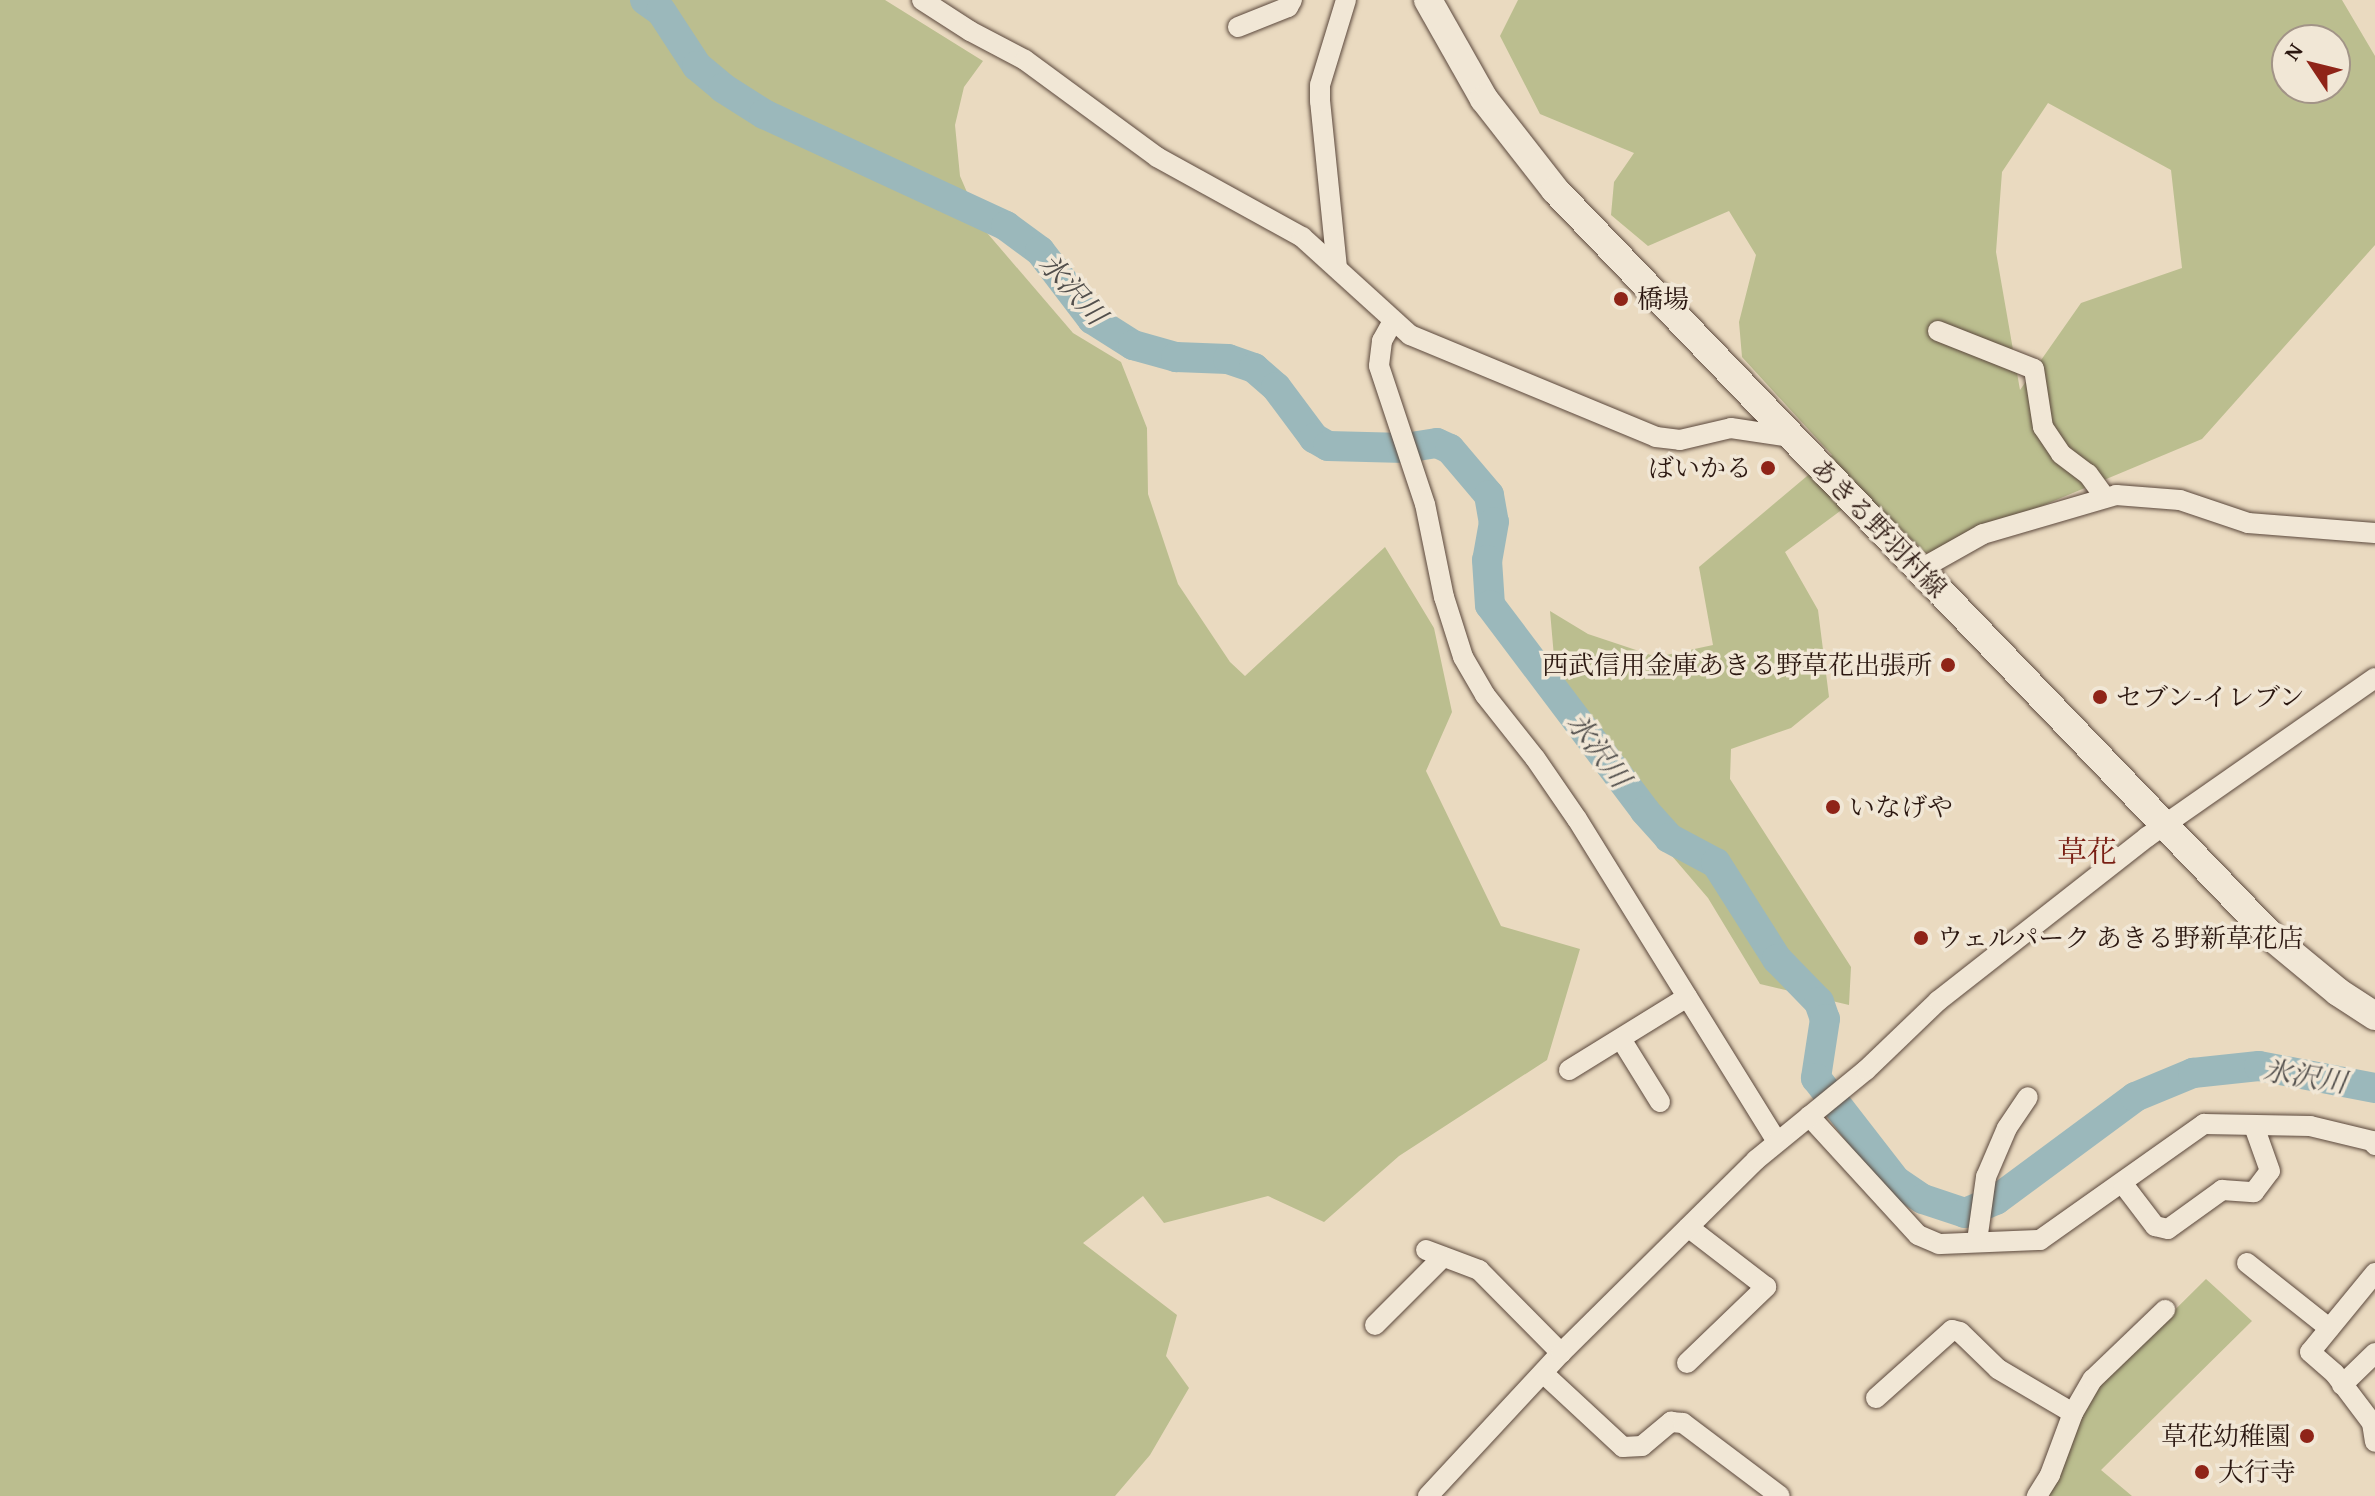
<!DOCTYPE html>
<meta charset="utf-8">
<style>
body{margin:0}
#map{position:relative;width:2375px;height:1496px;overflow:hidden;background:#eadac0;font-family:"Gentium Book Plus","Noto Serif JP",serif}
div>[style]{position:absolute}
.green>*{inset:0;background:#bbbe8f}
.river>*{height:30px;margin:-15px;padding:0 15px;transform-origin:15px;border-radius:15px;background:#9bb8bb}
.roads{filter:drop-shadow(0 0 2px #5b483c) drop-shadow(0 0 2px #5b483c)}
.minor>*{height:20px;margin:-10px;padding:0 10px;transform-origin:10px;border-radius:10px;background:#f1e7d6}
.secondary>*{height:28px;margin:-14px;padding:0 14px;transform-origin:14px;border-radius:14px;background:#f1e7d6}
.dots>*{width:22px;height:22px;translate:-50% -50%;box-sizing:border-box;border:4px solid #f1e7d6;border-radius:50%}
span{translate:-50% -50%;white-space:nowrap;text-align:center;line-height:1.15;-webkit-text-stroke:7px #f1e7d6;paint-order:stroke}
.poi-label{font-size:26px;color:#2b1710}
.left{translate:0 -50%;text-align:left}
.right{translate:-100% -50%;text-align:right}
.street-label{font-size:26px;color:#2b1710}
.water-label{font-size:28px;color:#524f4c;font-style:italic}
.quarter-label{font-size:30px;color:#7a1f14}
.north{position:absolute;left:2271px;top:24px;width:80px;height:80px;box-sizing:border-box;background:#f1e7d6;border:2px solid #a29487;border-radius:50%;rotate:305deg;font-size:22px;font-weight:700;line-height:32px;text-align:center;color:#2b1710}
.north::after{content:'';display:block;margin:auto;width:28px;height:36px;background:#8f2418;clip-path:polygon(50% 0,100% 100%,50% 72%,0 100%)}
</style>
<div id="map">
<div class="green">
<div style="clip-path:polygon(0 0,885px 0,983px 61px,964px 87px,955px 125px,960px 176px,982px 227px,1073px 333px,1121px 362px,1147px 428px,1148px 494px,1178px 584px,1230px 662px,1245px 676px,1385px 547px,1434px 628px,1452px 712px,1426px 771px,1501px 926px,1580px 949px,1547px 1060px,1399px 1156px,1324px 1222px,1268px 1196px,1164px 1223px,1143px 1196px,1083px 1243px,1177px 1315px,1166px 1356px,1189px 1388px,1150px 1455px,1115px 1496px,0 1496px)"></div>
<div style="clip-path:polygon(evenodd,1518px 0,2342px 0,2375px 56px,2375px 245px,2202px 439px,1927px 554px,1863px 494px,1785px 552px,1818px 610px,1829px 697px,1791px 728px,1731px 749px,1730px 779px,1851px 967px,1849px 1005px,1760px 984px,1708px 898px,1648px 828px,1556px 680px,1550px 611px,1588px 634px,1657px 657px,1713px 645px,1699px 567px,1832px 455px,1742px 357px,1739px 322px,1756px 255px,1729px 211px,1648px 246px,1611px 215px,1614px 182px,1634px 153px,1540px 114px,1500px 36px,1518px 0,2287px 40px,2335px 40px,2335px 88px,2287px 88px,2287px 40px,1518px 0,2048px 103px,2171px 170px,2182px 268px,2081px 303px,2020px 390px,1996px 252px,2002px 172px,2048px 103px)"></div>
<div style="clip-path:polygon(2206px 1279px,2252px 1321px,2101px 1470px,2132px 1496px,2044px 1496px,2078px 1421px,2101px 1383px)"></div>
</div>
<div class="river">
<div style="left:645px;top:0;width:19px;rotate:35deg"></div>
<div style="left:661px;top:11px;width:66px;rotate:56.8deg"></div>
<div style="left:697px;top:66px;width:34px;rotate:40deg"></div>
<div style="left:723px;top:88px;width:49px;rotate:32.4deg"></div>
<div style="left:764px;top:114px;width:267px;rotate:24.8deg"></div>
<div style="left:1006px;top:226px;width:42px;rotate:36.3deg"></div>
<div style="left:1040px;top:251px;width:86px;rotate:52.6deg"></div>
<div style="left:1092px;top:319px;width:49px;rotate:32.4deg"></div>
<div style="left:1133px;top:345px;width:45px;rotate:15.6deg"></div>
<div style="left:1176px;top:357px;width:52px;rotate:2.2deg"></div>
<div style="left:1228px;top:359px;width:28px;rotate:19deg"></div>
<div style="left:1254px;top:368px;width:29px;rotate:41deg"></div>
<div style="left:1276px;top:387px;width:64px;rotate:53.3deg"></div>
<div style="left:1314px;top:438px;width:16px;rotate:30deg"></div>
<div style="left:1328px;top:446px;width:77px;rotate:1.5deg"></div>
<div style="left:1405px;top:448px;width:32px;rotate:-9deg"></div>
<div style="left:1437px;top:443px;width:14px;rotate:25deg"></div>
<div style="left:1450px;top:449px;width:60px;rotate:49.7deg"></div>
<div style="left:1489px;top:495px;width:27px;rotate:80deg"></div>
<div style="left:1494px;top:522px;width:39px;rotate:100deg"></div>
<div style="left:1487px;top:560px;width:45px;rotate:86.2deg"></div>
<div style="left:1490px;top:605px;width:258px;rotate:53deg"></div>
<div style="left:1645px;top:811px;width:36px;rotate:48deg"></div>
<div style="left:1669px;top:838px;width:53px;rotate:28deg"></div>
<div style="left:1716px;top:863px;width:114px;rotate:57.6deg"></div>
<div style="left:1777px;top:959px;width:60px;rotate:45.7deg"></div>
<div style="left:1819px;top:1002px;width:18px;rotate:71deg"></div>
<div style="left:1825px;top:1019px;width:60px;rotate:98.7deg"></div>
<div style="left:1816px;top:1078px;width:130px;rotate:52.2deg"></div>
<div style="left:1896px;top:1181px;width:32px;rotate:34deg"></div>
<div style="left:1923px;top:1199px;width:44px;rotate:18.4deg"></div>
<div style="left:1965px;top:1213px;width:34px;rotate:-23deg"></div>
<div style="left:1996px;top:1200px;width:173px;rotate:-36.5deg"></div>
<div style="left:2135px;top:1097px;width:63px;rotate:-22.5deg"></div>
<div style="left:2193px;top:1073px;width:66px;rotate:-6.1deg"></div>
<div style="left:2259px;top:1066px;width:118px;rotate:10.7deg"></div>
</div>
<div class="roads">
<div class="minor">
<div style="left:922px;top:0;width:57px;rotate:32.9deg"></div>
<div style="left:970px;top:31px;width:62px;rotate:27.8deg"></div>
<div style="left:1025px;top:60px;width:164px;rotate:36.3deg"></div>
<div style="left:1157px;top:157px;width:166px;rotate:28.9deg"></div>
<div style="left:1302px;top:237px;width:146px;rotate:42.2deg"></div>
<div style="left:1410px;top:335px;width:266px;rotate:22.5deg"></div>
<div style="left:1656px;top:437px;width:24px;rotate:7deg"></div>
<div style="left:1680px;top:440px;width:52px;rotate:-13.2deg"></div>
<div style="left:1731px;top:428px;width:61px;rotate:8.5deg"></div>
<div style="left:1238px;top:27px;width:54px;rotate:-21.8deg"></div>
<div style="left:1288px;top:7px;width:8px;rotate:-60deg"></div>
<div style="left:1337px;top:268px;width:168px;rotate:-95.8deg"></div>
<div style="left:1320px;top:101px;width:16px;rotate:-90deg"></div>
<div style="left:1320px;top:85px;width:89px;rotate:-73deg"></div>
<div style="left:1393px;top:321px;width:23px;rotate:119deg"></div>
<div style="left:1382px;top:341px;width:25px;rotate:97deg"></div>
<div style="left:1379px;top:366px;width:145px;rotate:71.6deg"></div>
<div style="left:1425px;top:504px;width:95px;rotate:78.5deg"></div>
<div style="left:1444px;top:597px;width:63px;rotate:72.4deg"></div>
<div style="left:1463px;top:657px;width:44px;rotate:59.9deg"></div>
<div style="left:1485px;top:695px;width:80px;rotate:51.6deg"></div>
<div style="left:1535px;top:758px;width:74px;rotate:55.5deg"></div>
<div style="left:1577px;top:819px;width:380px;rotate:58.2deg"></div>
<div style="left:1938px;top:331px;width:103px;rotate:21.6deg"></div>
<div style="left:2034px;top:369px;width:59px;rotate:81.2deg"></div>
<div style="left:2043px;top:427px;width:32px;rotate:56deg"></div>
<div style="left:2061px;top:454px;width:34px;rotate:37deg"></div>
<div style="left:2088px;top:474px;width:29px;rotate:54deg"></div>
<div style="left:1919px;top:570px;width:73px;rotate:-29.4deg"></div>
<div style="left:1983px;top:534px;width:139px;rotate:-16.3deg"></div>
<div style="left:2116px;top:495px;width:64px;rotate:4.5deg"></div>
<div style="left:2180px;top:500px;width:72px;rotate:18.7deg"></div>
<div style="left:2248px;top:523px;width:127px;rotate:4.5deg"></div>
<div style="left:1621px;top:1039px;width:74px;rotate:58.2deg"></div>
<div style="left:1569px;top:1070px;width:139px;rotate:-31.7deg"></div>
<div style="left:1809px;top:1116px;width:161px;rotate:47.5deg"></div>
<div style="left:1918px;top:1235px;width:23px;rotate:23deg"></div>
<div style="left:1939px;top:1244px;width:101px;rotate:-2.3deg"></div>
<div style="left:2040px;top:1240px;width:201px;rotate:-35.3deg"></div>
<div style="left:2204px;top:1124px;width:106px;rotate:1.1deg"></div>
<div style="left:2310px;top:1126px;width:64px;rotate:13.6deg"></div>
<div style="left:2372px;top:1141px;width:5px;rotate:53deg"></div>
<div style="left:2123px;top:1184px;width:53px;rotate:52.7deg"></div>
<div style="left:2155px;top:1226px;width:13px;rotate:13deg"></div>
<div style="left:2168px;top:1229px;width:67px;rotate:-35.8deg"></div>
<div style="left:2222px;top:1190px;width:32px;rotate:4deg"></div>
<div style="left:2254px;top:1192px;width:26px;rotate:-53deg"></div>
<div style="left:2270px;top:1171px;width:48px;rotate:-109.6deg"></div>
<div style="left:1977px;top:1241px;width:65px;rotate:-82deg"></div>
<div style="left:1986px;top:1177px;width:53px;rotate:-66.8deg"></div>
<div style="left:2007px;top:1128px;width:37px;rotate:-56deg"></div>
<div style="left:1426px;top:1250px;width:57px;rotate:20.7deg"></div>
<div style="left:1479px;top:1270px;width:117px;rotate:45.3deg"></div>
<div style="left:2247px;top:1263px;width:105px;rotate:38.4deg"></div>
<div style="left:2375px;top:1273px;width:102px;rotate:129.4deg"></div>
<div style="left:2310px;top:1352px;width:33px;rotate:41deg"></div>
<div style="left:2335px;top:1374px;width:61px;rotate:52.9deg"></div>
<div style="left:2372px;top:1423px;width:19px;rotate:81deg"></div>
<div style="left:1375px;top:1325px;width:96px;rotate:-45deg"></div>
<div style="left:1687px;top:1363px;width:110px;rotate:-43.9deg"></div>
<div style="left:1766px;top:1287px;width:98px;rotate:-142.4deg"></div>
<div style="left:1543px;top:1373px;width:109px;rotate:42.8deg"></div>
<div style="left:1623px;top:1447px;width:19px;rotate:-3deg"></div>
<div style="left:1642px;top:1446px;width:38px;rotate:-40deg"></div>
<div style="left:1671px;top:1422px;width:12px;rotate:5deg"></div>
<div style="left:1683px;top:1423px;width:121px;rotate:37deg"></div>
<div style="left:2342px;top:1385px;width:46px;rotate:-44.1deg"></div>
<div style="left:1876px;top:1398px;width:102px;rotate:-41.8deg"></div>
<div style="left:1952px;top:1330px;width:8px;rotate:14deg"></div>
<div style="left:1960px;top:1332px;width:53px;rotate:44.2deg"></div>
<div style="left:1998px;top:1369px;width:87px;rotate:30.4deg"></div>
<div style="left:2073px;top:1413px;width:66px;rotate:110.4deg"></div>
<div style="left:2050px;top:1475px;width:25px;rotate:122deg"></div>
<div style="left:2073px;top:1413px;width:39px;rotate:-60deg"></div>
<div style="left:2093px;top:1379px;width:100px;rotate:-43.8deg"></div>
<div style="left:1428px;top:1496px;width:195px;rotate:-47.1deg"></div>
<div style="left:1561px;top:1353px;width:274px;rotate:-44.7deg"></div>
<div style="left:1756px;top:1160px;width:142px;rotate:-39.3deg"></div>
<div style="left:1866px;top:1070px;width:100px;rotate:-43.8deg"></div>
<div style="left:1938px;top:1001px;width:266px;rotate:-38.1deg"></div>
<div style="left:2147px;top:837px;width:278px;rotate:-34.9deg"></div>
</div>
<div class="secondary">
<div style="left:1428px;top:0;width:114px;rotate:60.5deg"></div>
<div style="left:1484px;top:99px;width:115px;rotate:52deg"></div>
<div style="left:1555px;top:190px;width:1038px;rotate:46.17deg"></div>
<div style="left:2274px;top:939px;width:83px;rotate:39.6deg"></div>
<div style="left:2338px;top:992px;width:44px;rotate:33deg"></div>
</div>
</div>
<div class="dots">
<div style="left:1621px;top:299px;background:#8f2418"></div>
<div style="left:1768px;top:468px;background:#8f2418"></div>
<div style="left:1948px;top:665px;background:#8f2418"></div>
<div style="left:2100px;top:697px;background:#8f2418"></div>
<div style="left:1833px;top:807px;background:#8f2418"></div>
<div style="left:1921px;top:938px;background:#8f2418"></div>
<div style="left:2307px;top:1436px;background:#8f2418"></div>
<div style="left:2202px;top:1472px;background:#8f2418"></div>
</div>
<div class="poi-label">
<span class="left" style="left:1637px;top:299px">橋場</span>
<span class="right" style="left:1752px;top:468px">ばいかる</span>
<span class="right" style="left:1932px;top:665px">西武信用金庫あきる野草花出張所</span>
<span class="left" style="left:2116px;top:697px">セブン-イレブン</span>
<span class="left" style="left:1849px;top:807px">いなげや</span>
<span class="left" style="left:1937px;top:938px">ウェルパーク あきる野新草花店</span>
<span class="right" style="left:2291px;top:1436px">草花幼稚園</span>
<span class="left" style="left:2218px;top:1472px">大行寺</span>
</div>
<div class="street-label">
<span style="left:1879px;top:528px;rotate:46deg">あきる野羽村線</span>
</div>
<div class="water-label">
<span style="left:1073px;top:289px;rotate:48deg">氷沢川</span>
<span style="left:1599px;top:750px;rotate:53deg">氷沢川</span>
<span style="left:2305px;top:1076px;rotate:9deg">氷沢川</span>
</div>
<div class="quarter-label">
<span style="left:2087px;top:851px">草花</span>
</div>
<div class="north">N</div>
</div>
